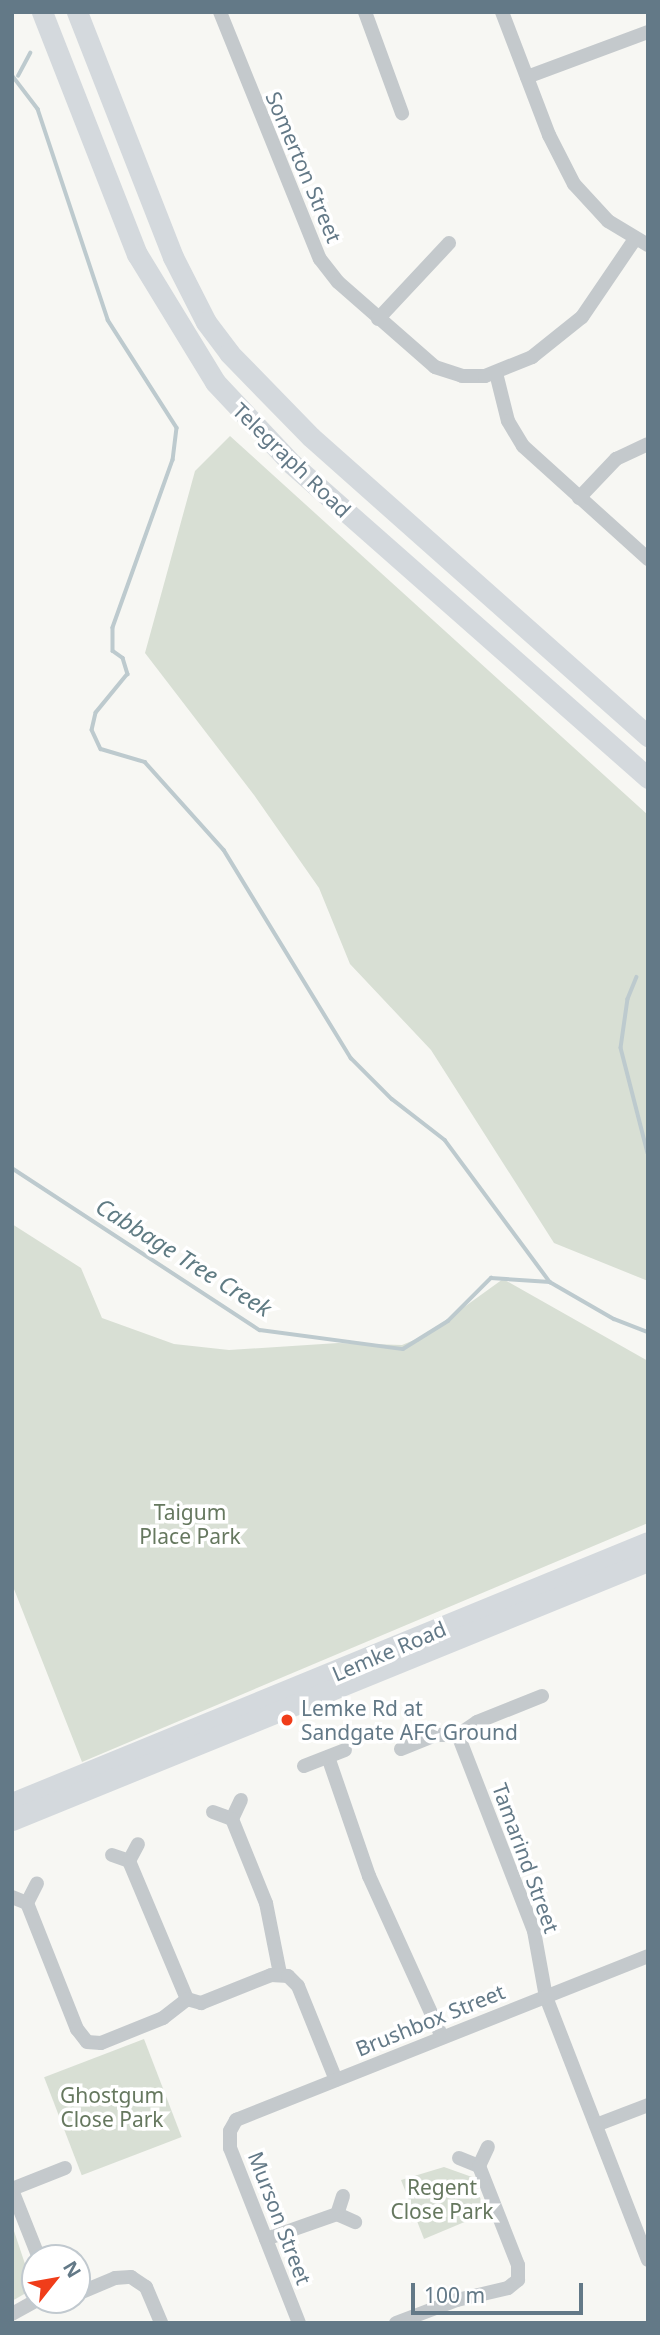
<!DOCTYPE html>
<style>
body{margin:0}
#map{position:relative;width:660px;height:2335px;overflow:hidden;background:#f7f7f3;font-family:"Noto Sans",sans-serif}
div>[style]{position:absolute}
.green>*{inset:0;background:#d8dfd4;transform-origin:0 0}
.stream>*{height:3.5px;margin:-1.75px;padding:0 1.75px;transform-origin:1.75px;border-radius:1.75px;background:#bdcace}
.street>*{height:14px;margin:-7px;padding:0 7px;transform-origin:7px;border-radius:7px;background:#c4c9cc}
.primary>*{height:21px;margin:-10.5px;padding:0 10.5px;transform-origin:10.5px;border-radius:10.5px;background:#d4d9dd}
.dots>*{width:19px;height:19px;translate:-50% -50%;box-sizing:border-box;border:4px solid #fff;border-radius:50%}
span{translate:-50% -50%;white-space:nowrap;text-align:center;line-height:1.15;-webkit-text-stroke:7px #fff;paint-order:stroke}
.street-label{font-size:21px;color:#637987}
.park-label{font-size:21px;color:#66785f}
.poi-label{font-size:21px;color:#637987}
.left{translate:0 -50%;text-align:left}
.water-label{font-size:23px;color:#5f7b83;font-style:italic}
.frame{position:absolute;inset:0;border:14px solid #637987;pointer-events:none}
.north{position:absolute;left:21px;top:2244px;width:70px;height:70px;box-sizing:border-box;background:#fff;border:2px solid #c1c9cf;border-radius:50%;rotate:59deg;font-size:19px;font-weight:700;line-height:28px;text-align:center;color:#637987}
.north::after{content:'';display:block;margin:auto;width:24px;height:32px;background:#f03d1a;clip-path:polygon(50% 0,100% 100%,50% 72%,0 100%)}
.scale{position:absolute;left:411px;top:2283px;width:172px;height:32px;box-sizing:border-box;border:4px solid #637987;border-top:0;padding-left:9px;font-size:21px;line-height:24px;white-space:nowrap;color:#637987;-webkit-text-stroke:5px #fff;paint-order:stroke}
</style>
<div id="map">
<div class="green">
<div style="clip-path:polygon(230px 436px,648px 815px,648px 1281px,554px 1243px,431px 1050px,350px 964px,319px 888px,254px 795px,145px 653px,195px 471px)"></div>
<div style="clip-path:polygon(12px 1224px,81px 1268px,102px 1318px,174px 1344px,229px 1350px,338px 1343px,402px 1345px,424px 1336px,503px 1279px,648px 1361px,648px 1523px,82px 1762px,12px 1584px)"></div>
<div style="left:144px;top:2039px;width:105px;height:107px;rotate:69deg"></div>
<div style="clip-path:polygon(444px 2167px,472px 2177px,486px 2213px,424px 2239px,401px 2180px)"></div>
<div style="clip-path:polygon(12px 2225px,31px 2282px,26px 2293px,12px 2301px)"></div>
</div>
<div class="stream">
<div style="left:12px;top:75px;width:43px;rotate:52.6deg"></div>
<div style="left:38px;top:109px;width:222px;rotate:71.6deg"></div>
<div style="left:108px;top:320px;width:128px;rotate:57.4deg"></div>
<div style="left:177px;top:428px;width:32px;rotate:97deg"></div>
<div style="left:173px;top:460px;width:178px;rotate:109.7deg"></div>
<div style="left:113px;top:628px;width:23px;rotate:90deg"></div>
<div style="left:113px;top:651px;width:12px;rotate:35deg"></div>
<div style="left:123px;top:658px;width:17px;rotate:73deg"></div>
<div style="left:128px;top:674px;width:50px;rotate:129.4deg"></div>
<div style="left:96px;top:713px;width:17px;rotate:103deg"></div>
<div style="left:92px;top:730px;width:21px;rotate:65deg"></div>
<div style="left:101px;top:749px;width:46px;rotate:16.5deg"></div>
<div style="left:145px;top:762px;width:118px;rotate:48.1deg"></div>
<div style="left:224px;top:850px;width:244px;rotate:58.6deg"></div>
<div style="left:351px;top:1058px;width:58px;rotate:45deg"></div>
<div style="left:392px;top:1099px;width:67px;rotate:37.7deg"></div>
<div style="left:445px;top:1140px;width:177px;rotate:53.5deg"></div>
<div style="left:18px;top:76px;width:26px;rotate:-62deg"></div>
<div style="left:637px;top:977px;width:24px;rotate:112deg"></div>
<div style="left:628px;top:999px;width:49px;rotate:98.1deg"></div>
<div style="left:621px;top:1048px;width:108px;rotate:75.6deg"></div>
<div style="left:12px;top:1168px;width:296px;rotate:33.2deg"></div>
<div style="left:260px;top:1330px;width:144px;rotate:7.6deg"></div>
<div style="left:403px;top:1349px;width:53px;rotate:-31.9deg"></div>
<div style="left:448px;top:1321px;width:61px;rotate:-45deg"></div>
<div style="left:491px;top:1278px;width:59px;rotate:3.9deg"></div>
<div style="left:550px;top:1282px;width:74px;rotate:30deg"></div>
<div style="left:614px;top:1319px;width:36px;rotate:21deg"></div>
</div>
<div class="street">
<div style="left:220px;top:12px;width:266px;rotate:68deg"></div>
<div style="left:320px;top:259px;width:29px;rotate:52deg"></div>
<div style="left:338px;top:282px;width:129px;rotate:41.2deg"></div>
<div style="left:435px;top:367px;width:28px;rotate:18deg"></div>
<div style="left:462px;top:376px;width:23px"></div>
<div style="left:485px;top:376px;width:51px;rotate:-22deg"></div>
<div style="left:532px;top:357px;width:64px;rotate:-38.7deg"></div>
<div style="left:582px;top:317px;width:94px;rotate:-55.8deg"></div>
<div style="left:365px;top:12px;width:108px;rotate:69.9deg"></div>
<div style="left:502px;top:12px;width:132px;rotate:69.1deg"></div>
<div style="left:549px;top:135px;width:55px;rotate:63deg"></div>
<div style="left:574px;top:184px;width:50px;rotate:47.4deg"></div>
<div style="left:608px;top:221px;width:47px;rotate:31deg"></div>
<div style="left:527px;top:77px;width:129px;rotate:-20.4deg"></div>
<div style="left:378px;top:319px;width:104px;rotate:-46.9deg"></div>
<div style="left:496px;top:373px;width:49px;rotate:76deg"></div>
<div style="left:508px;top:421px;width:29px;rotate:59deg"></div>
<div style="left:523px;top:446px;width:169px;rotate:42.1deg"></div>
<div style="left:579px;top:498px;width:54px;rotate:-46.5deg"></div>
<div style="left:616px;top:459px;width:35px;rotate:-25deg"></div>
<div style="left:458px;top:1735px;width:23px;rotate:-34deg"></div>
<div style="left:477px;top:1722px;width:70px;rotate:-21.8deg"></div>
<div style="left:401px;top:1749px;width:38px;rotate:-22deg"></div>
<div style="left:436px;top:1735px;width:22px"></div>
<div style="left:458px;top:1735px;width:210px;rotate:68.8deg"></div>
<div style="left:534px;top:1931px;width:67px;rotate:79.7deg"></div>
<div style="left:546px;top:1997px;width:282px;rotate:68.8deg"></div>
<div style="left:328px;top:1757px;width:126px;rotate:71deg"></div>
<div style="left:369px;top:1876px;width:177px;rotate:65.6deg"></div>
<div style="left:304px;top:1766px;width:44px;rotate:-21.3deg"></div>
<div style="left:213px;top:1812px;width:20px;rotate:20deg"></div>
<div style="left:232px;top:1819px;width:21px;rotate:-65deg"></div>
<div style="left:232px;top:1819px;width:91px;rotate:68deg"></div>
<div style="left:266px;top:1903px;width:72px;rotate:78.8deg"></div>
<div style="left:112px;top:1855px;width:18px;rotate:19deg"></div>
<div style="left:129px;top:1861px;width:19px;rotate:-62deg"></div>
<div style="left:129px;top:1861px;width:150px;rotate:67.2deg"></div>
<div style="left:187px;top:1999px;width:15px;rotate:16deg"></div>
<div style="left:201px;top:2003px;width:75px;rotate:-21.8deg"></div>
<div style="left:271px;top:1975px;width:17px;rotate:3deg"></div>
<div style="left:288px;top:1976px;width:14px;rotate:45deg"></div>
<div style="left:298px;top:1986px;width:101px;rotate:68deg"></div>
<div style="left:12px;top:1897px;width:16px;rotate:22deg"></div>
<div style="left:27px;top:1903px;width:22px;rotate:-63deg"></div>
<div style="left:27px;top:1903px;width:136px;rotate:68.4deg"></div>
<div style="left:77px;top:2029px;width:16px;rotate:52deg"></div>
<div style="left:87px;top:2042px;width:14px;rotate:4deg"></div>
<div style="left:101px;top:2043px;width:67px;rotate:-22deg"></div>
<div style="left:163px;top:2018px;width:31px;rotate:-38deg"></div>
<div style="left:596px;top:2125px;width:56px;rotate:-21deg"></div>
<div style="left:459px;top:2158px;width:22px;rotate:22deg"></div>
<div style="left:479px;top:2166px;width:21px;rotate:-65deg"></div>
<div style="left:12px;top:2189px;width:57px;rotate:-21.6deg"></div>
<div style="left:12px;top:2190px;width:73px;rotate:68.3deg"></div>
<div style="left:343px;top:2196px;width:19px;rotate:108deg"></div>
<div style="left:337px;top:2214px;width:20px;rotate:24deg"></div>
<div style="left:266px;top:2239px;width:75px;rotate:-19.4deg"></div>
<div style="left:77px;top:2294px;width:41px;rotate:-22.8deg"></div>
<div style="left:115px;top:2278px;width:16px;rotate:-4deg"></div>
<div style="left:131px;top:2277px;width:18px;rotate:34deg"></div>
<div style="left:146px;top:2287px;width:39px;rotate:67deg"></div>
<div style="left:12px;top:2314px;width:29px;rotate:-29deg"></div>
<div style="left:299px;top:2323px;width:188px;rotate:-111.5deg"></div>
<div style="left:230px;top:2148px;width:17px;rotate:-90deg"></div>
<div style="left:230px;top:2131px;width:13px;rotate:-61deg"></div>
<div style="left:236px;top:2120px;width:443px;rotate:-21.7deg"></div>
<div style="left:396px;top:2323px;width:65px;rotate:-20.7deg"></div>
<div style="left:457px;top:2300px;width:52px;rotate:-13.2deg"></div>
<div style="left:508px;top:2288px;width:13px;rotate:-39deg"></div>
<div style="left:518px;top:2280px;width:15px;rotate:-90deg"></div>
<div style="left:518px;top:2265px;width:106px;rotate:-111.5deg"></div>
</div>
<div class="primary">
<div style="left:42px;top:12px;width:260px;rotate:68.6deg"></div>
<div style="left:137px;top:254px;width:150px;rotate:58.6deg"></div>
<div style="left:215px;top:382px;width:112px;rotate:46.8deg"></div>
<div style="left:292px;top:464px;width:475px;rotate:41.4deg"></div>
<div style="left:77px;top:12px;width:263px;rotate:68.6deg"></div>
<div style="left:173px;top:257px;width:73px;rotate:63.1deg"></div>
<div style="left:206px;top:322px;width:39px;rotate:53deg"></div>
<div style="left:229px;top:353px;width:117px;rotate:45.7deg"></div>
<div style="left:311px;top:437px;width:451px;rotate:41.6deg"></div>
<div style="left:12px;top:1803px;width:687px;rotate:-22.31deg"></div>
<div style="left:12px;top:1820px;width:687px;rotate:-22.16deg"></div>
</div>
<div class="dots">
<div style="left:287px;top:1720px;background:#f03d1a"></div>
</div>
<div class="street-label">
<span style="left:304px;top:167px;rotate:67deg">Somerton Street</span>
<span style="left:292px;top:460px;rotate:44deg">Telegraph Road</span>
<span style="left:389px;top:1651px;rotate:-23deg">Lemke Road</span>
<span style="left:526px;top:1858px;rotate:70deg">Tamarind Street</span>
<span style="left:430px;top:2020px;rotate:-22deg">Brushbox Street</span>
<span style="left:280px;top:2218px;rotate:69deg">Murson Street</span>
</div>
<div class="park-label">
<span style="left:190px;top:1524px">Taigum<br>Place Park</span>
<span style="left:112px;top:2107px">Ghostgum<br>Close Park</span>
<span style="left:442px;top:2199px">Regent<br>Close Park</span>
</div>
<div class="poi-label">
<span class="left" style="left:301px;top:1720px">Lemke Rd at<br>Sandgate AFC Ground</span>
</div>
<div class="water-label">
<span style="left:184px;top:1257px;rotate:32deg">Cabbage Tree Creek</span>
</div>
<div class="frame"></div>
<div class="north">N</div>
<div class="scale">100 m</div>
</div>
